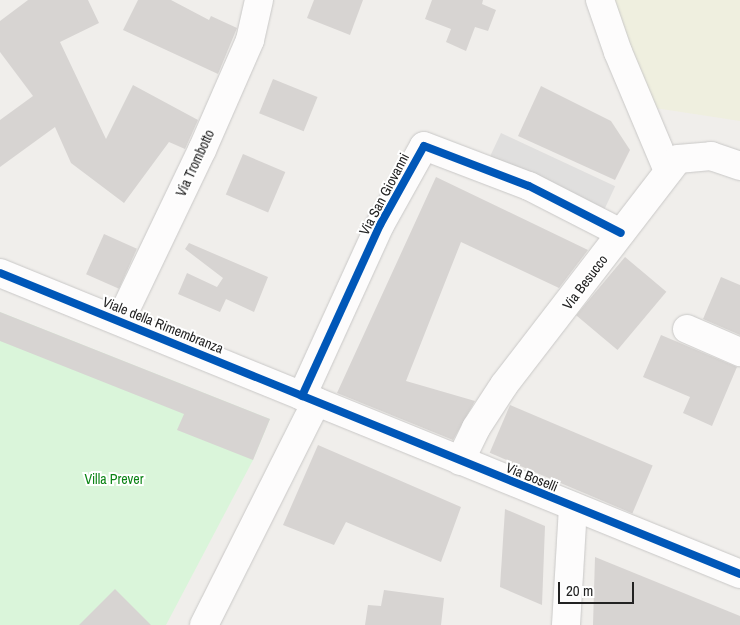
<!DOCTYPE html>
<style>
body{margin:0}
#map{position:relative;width:740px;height:625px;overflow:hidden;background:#f0eeeb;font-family:"Archivo Narrow",sans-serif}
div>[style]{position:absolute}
.farmland>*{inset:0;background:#efefdf}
.park>*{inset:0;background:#daf5da}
.parking>*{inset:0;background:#e0dfde;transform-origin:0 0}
.building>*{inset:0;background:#d7d4d2;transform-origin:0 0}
.roads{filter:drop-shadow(0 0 1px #c9c8c7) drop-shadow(0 0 1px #c9c8c7)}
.street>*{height:28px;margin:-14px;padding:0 14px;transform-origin:14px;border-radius:14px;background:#fdfcfc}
.cycleway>*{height:8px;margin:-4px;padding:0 4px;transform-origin:4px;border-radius:4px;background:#0057b8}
span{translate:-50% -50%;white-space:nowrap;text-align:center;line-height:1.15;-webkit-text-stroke:4px #fff;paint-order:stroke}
.street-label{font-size:14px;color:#222}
.park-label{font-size:14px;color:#0c8416}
.scale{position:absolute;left:558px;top:582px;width:76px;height:22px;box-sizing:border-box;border:2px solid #222;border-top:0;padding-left:6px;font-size:15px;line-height:18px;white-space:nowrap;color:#222;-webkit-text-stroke:4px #fff;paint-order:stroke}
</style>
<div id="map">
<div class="farmland">
<div style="clip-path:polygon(613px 0,740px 0,740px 121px,655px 108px)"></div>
</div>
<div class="park">
<div style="clip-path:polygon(0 312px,270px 419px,253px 460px,166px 625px,0 625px)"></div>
</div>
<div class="parking">
<div style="left:501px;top:133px;width:126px;height:29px;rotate:25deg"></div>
</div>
<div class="building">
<div style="clip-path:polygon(28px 0,88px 0,99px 23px,60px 42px,106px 139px,133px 85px,198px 120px,185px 149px,169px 142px,124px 203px,71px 163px,55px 127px,0 167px,0 120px,33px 96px,0 52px,0 21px)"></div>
<div style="clip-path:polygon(138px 0,171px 0,209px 20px,211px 16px,237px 28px,218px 74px,123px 30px)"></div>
<div style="clip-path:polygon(314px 0,363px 0,350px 35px,307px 18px)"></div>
<div style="clip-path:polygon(432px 0,483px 0,482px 4px,496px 10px,488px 31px,475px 27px,466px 51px,446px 42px,451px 29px,425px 19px)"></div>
<div style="left:273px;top:79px;width:48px;height:37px;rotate:22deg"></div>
<div style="clip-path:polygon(541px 86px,611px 121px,630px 150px,615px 180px,518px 136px)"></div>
<div style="left:243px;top:154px;width:46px;height:44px;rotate:23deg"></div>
<div style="clip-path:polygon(436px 177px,588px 250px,559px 288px,461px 242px,406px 381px,475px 401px,453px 440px,337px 393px)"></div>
<div style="left:104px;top:234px;width:36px;height:44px;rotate:24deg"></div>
<div style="clip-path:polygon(189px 243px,268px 277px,254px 312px,226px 299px,220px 312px,178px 294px,187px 273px,217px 287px,223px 278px,185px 249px)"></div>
<div style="left:625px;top:257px;width:54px;height:76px;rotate:40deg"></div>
<div style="clip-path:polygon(721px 277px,740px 285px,740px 335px,703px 319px)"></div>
<div style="clip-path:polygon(0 312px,270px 419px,253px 460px,177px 430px,184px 414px,0 341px)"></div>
<div style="clip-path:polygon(661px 335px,737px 367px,712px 426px,683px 413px,690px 397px,643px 377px)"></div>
<div style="left:510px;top:405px;width:155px;height:52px;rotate:23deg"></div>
<div style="clip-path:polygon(318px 445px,461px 507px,441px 562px,346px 522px,334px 545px,283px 525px)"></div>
<div style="clip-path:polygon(505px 509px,545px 526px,542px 605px,500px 587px)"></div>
<div style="clip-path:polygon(595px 557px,740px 616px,740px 625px,593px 625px)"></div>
<div style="clip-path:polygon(115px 589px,151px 625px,79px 625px)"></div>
<div style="clip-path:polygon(384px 590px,444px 598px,441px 625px,365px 625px,368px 605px,381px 606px)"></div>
</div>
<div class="roads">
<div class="street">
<div style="left:600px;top:0;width:55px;rotate:70.9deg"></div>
<div style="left:618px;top:52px;width:129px;rotate:67.2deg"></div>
<div style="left:0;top:273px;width:799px;rotate:22.13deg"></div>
<div style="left:120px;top:321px;width:190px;rotate:-64.4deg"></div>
<div style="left:202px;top:150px;width:120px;rotate:-66.4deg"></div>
<div style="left:250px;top:40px;width:41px;rotate:-77.3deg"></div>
<div style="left:687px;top:329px;width:58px;rotate:23.5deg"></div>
<div style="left:302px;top:396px;width:188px;rotate:-65.5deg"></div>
<div style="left:380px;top:225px;width:90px;rotate:-60.9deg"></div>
<div style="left:424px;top:146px;width:112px;rotate:20.9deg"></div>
<div style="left:529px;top:186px;width:103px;rotate:27.1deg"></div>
<div style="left:460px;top:461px;width:37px;rotate:-64deg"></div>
<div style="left:476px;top:428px;width:51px;rotate:-56.9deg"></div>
<div style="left:504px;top:385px;width:285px;rotate:-52.4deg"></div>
<div style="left:678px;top:159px;width:33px;rotate:-5deg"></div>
<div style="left:711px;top:156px;width:31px;rotate:19deg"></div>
<div style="left:204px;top:625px;width:250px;rotate:-63.3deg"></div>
<div style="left:566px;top:625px;width:118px;rotate:-86.6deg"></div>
</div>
</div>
<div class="cycleway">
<div style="left:0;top:273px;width:799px;rotate:22.13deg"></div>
<div style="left:302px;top:396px;width:188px;rotate:-65.5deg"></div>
<div style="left:380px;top:225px;width:90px;rotate:-60.9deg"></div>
<div style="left:424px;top:146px;width:112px;rotate:20.9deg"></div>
<div style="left:529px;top:186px;width:103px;rotate:27.1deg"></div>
</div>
<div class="street-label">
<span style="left:195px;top:163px;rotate:-65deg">Via Trombotto</span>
<span style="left:384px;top:194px;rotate:-62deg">Via San Giovanni</span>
<span style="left:585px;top:282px;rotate:-53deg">Via Besucco</span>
<span style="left:163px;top:325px;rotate:22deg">Viale della Rimembranza</span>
<span style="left:532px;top:477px;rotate:22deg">Via Boselli</span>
</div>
<div class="park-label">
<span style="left:114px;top:479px">Villa Prever</span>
</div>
<div class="scale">20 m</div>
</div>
